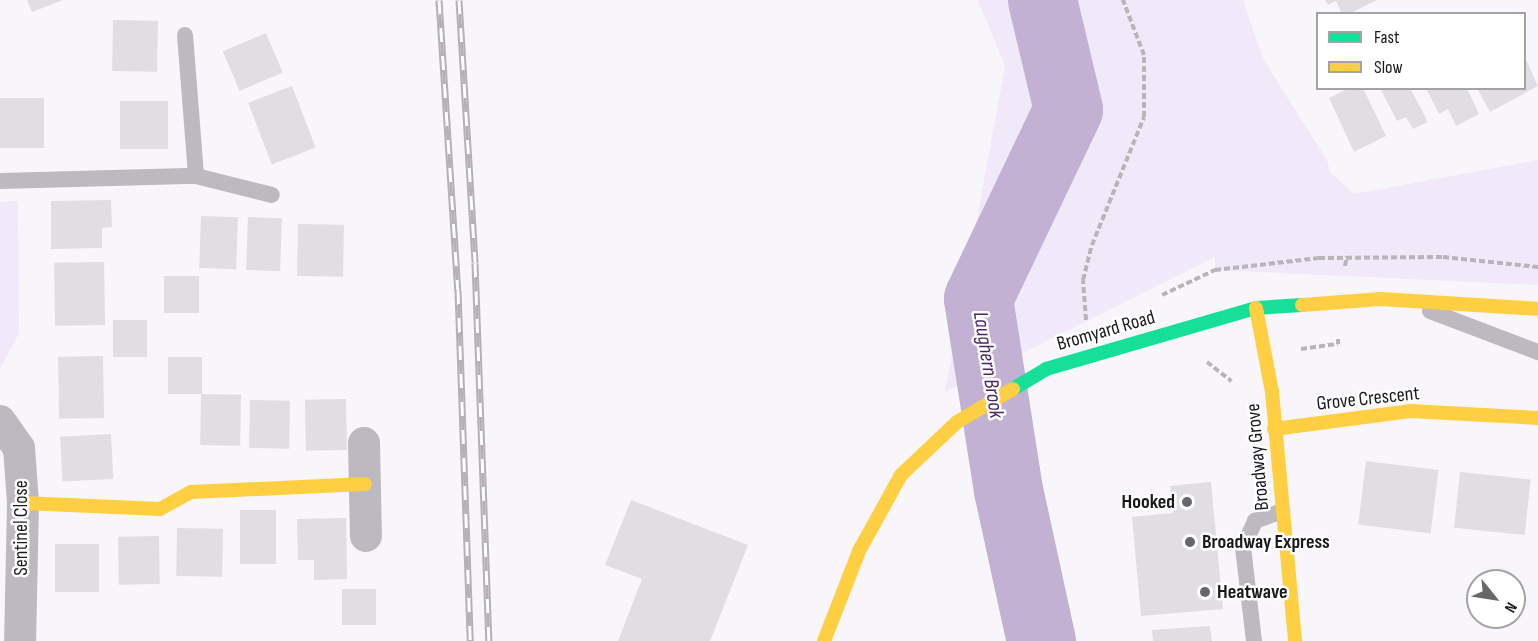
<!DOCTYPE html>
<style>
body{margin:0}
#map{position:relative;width:1538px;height:641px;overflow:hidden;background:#f8f6fb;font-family:"Sofia Sans Condensed",sans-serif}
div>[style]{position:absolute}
.green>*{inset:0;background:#f1e8fa}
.river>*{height:69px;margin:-34.5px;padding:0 34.5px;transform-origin:34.5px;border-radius:34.5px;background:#c3b1d4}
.building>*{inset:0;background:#e0dee2;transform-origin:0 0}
.path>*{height:4px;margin-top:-2px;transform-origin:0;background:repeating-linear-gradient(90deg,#b7b4ba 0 6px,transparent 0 9px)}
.lane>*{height:16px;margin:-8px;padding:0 8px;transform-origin:8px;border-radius:8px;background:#bcb9c0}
.street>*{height:32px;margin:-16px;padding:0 16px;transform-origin:16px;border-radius:16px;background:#bcb9c0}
.fast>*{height:14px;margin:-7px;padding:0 7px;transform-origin:7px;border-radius:7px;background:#16e098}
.slow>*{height:14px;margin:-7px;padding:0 7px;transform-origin:7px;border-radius:7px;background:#ffcf43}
.rail>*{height:7px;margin-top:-3.5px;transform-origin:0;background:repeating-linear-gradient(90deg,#fff 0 14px,#b3b1b6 0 28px);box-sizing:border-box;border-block:2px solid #b3b1b6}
.dots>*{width:16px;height:16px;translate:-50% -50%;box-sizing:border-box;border:3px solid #fff;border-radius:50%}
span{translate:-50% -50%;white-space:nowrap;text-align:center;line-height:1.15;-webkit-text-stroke:5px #fff;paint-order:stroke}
.street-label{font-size:20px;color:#19181b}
.poi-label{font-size:20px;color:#19181b;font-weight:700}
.right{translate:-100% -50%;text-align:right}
.left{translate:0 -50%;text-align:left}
.water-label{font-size:21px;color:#472661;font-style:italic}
.legend{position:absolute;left:1316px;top:12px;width:210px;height:78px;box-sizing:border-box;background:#fff;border:2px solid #a3a3a4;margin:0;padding:8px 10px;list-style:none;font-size:18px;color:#19181b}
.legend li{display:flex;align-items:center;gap:12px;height:30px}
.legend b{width:30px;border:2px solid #a3a3a4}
.north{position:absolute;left:1466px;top:569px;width:60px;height:60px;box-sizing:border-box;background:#fff;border:2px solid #a3a3a4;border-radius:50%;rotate:120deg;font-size:16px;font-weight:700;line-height:24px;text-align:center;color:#19181b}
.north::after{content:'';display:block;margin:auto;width:21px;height:27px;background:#676669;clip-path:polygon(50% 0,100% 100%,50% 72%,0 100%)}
</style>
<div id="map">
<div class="green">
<div style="clip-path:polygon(978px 0,1243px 0,1263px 59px,1327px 160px,1330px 172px,1354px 194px,1538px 160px,1538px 285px,1215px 270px,1215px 257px,945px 392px,1005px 66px)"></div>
<div style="clip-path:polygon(18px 201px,19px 333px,0 369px,0 202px)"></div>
</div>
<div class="river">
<div style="left:1041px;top:641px;width:155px;rotate:-102.3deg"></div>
<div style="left:1008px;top:490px;width:194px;rotate:-98.9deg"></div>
<div style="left:978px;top:298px;width:209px;rotate:-64.5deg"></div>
<div style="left:1068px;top:109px;width:112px;rotate:-103.4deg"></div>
</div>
<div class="building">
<div style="clip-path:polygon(27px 0,63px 0,32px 12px)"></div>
<div style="clip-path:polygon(1325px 0,1377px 0,1349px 14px,1342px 14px,1336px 1px,1328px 5px)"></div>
<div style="left:113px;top:20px;width:45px;height:51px;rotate:1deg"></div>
<div style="left:266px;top:33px;width:43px;height:47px;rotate:67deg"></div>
<div style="clip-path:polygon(1524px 55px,1538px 86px,1490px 112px,1477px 88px,1524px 88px)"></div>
<div style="left:292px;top:86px;width:66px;height:47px;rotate:69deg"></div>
<div style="clip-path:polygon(1349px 88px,1363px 88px,1386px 136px,1354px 152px,1329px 98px)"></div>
<div style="clip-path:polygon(1380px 88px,1410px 88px,1428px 122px,1413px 129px,1406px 117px,1397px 121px)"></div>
<div style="clip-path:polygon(1426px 88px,1467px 88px,1479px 114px,1456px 126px,1448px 109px,1439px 114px)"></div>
<div style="left:0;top:98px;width:44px;height:50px"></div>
<div style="left:120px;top:101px;width:48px;height:48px"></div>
<div style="clip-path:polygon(111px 200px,112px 227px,102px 228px,102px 248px,51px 249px,51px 201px)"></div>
<div style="left:201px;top:216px;width:37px;height:52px;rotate:2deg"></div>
<div style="left:248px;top:217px;width:34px;height:53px;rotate:2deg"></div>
<div style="left:298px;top:224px;width:46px;height:52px;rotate:1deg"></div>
<div style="left:104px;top:262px;width:63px;height:50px;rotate:89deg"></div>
<div style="left:164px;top:276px;width:35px;height:37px"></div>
<div style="left:113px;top:320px;width:34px;height:37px"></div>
<div style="left:103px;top:356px;width:62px;height:45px;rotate:89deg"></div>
<div style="left:168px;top:357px;width:34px;height:37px"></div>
<div style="left:201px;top:394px;width:40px;height:51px;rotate:1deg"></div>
<div style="left:346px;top:399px;width:51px;height:41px;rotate:89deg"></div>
<div style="left:250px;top:400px;width:40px;height:48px;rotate:1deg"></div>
<div style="left:111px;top:434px;width:45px;height:51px;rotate:87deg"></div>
<div style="left:1366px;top:461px;width:73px;height:64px;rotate:7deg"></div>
<div style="left:1460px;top:472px;width:71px;height:56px;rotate:6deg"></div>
<div style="clip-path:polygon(1211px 482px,1223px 609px,1141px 616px,1132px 517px,1173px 513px,1170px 486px)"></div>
<div style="clip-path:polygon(631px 500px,748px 545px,710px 641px,618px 641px,642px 579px,605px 565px)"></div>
<div style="left:240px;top:510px;width:36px;height:54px"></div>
<div style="clip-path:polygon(346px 518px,347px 579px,314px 580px,314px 560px,298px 560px,297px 519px)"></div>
<div style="left:177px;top:528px;width:46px;height:48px;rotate:1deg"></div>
<div style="left:159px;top:536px;width:48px;height:41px;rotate:89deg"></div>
<div style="left:55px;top:544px;width:44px;height:48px"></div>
<div style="left:342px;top:589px;width:34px;height:36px"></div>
<div style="clip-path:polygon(1210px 626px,1212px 641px,1153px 641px,1152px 630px)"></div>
</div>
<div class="path">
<div style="left:1345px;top:266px;width:10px;rotate:-79deg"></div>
<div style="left:1162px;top:295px;width:59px;rotate:-25.3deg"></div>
<div style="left:1215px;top:270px;width:105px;rotate:-6.6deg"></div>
<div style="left:1319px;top:258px;width:124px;rotate:-0.5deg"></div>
<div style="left:1443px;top:257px;width:96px;rotate:6deg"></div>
<div style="left:1086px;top:320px;width:40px;rotate:-94.3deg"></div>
<div style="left:1083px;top:280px;width:36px;rotate:-76deg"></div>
<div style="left:1092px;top:245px;width:138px;rotate:-67.9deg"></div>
<div style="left:1144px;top:117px;width:62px;rotate:-90deg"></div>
<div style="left:1144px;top:55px;width:59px;rotate:-110.9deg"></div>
<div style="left:1301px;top:349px;width:37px;rotate:-8deg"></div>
<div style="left:1338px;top:344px;width:5px;rotate:-90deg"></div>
<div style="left:1207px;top:362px;width:31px;rotate:38deg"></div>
</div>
<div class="lane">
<div style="left:185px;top:35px;width:141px;rotate:85.5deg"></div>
<div style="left:0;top:181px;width:196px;rotate:-1.5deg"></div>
<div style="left:196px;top:176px;width:78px;rotate:14deg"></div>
<div style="left:1430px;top:311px;width:116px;rotate:20.8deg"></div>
<div style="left:1254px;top:641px;width:94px;rotate:-96.7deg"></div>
<div style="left:1243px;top:548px;width:30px;rotate:-66deg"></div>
<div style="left:1255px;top:521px;width:29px;rotate:-20deg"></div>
</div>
<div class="street">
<div style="left:0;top:421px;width:33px;rotate:55deg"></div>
<div style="left:19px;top:448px;width:55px;rotate:85.8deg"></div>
<div style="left:23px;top:503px;width:138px;rotate:91.2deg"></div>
<div style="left:364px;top:443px;width:93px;rotate:88.8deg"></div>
</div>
<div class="fast">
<div style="left:1013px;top:389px;width:39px;rotate:-31deg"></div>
<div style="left:1046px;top:369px;width:219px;rotate:-16.2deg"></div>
<div style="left:1256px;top:308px;width:46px;rotate:-3.7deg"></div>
</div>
<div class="slow">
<div style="left:1302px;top:305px;width:79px;rotate:-4.3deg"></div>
<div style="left:1381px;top:299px;width:157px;rotate:3.6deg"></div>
<div style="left:1256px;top:308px;width:86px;rotate:79.2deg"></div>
<div style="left:1272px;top:392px;width:250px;rotate:84.7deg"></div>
<div style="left:1274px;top:429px;width:137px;rotate:-7.5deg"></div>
<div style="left:1410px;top:411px;width:128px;rotate:3.1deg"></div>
<div style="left:23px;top:503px;width:137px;rotate:2.5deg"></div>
<div style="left:160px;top:509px;width:35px;rotate:-29deg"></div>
<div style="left:191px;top:492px;width:174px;rotate:-2.6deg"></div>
<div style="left:824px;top:641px;width:97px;rotate:-68.7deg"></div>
<div style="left:859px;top:551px;width:87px;rotate:-61.1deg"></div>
<div style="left:901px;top:475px;width:77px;rotate:-43.4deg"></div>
<div style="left:957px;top:422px;width:65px;rotate:-30.5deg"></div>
</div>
<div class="rail">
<div style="left:439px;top:0;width:291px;rotate:86.3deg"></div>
<div style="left:458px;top:290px;width:351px;rotate:88deg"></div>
<div style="left:459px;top:0;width:263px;rotate:86.5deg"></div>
<div style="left:475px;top:263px;width:378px;rotate:87.9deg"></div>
</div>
<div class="dots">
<div style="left:1187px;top:502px;background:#676669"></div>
<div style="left:1190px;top:542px;background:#676669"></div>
<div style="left:1205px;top:592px;background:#676669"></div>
</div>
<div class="street-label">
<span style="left:1106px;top:331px;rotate:-16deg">Bromyard Road</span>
<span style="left:1368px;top:399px;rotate:-6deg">Grove Crescent</span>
<span style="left:1258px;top:457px;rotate:-95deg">Broadway Grove</span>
<span style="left:21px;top:528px;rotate:-90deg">Sentinel Close</span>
</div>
<div class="poi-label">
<span class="right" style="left:1175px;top:502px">Hooked</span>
<span class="left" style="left:1202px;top:542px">Broadway Express</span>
<span class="left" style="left:1217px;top:592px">Heatwave</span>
</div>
<div class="water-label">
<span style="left:988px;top:365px;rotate:81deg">Laughern Brook</span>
</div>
<ul class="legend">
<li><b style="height:8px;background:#16e098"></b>Fast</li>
<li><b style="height:8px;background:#ffcf43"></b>Slow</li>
</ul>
<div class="north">N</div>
</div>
